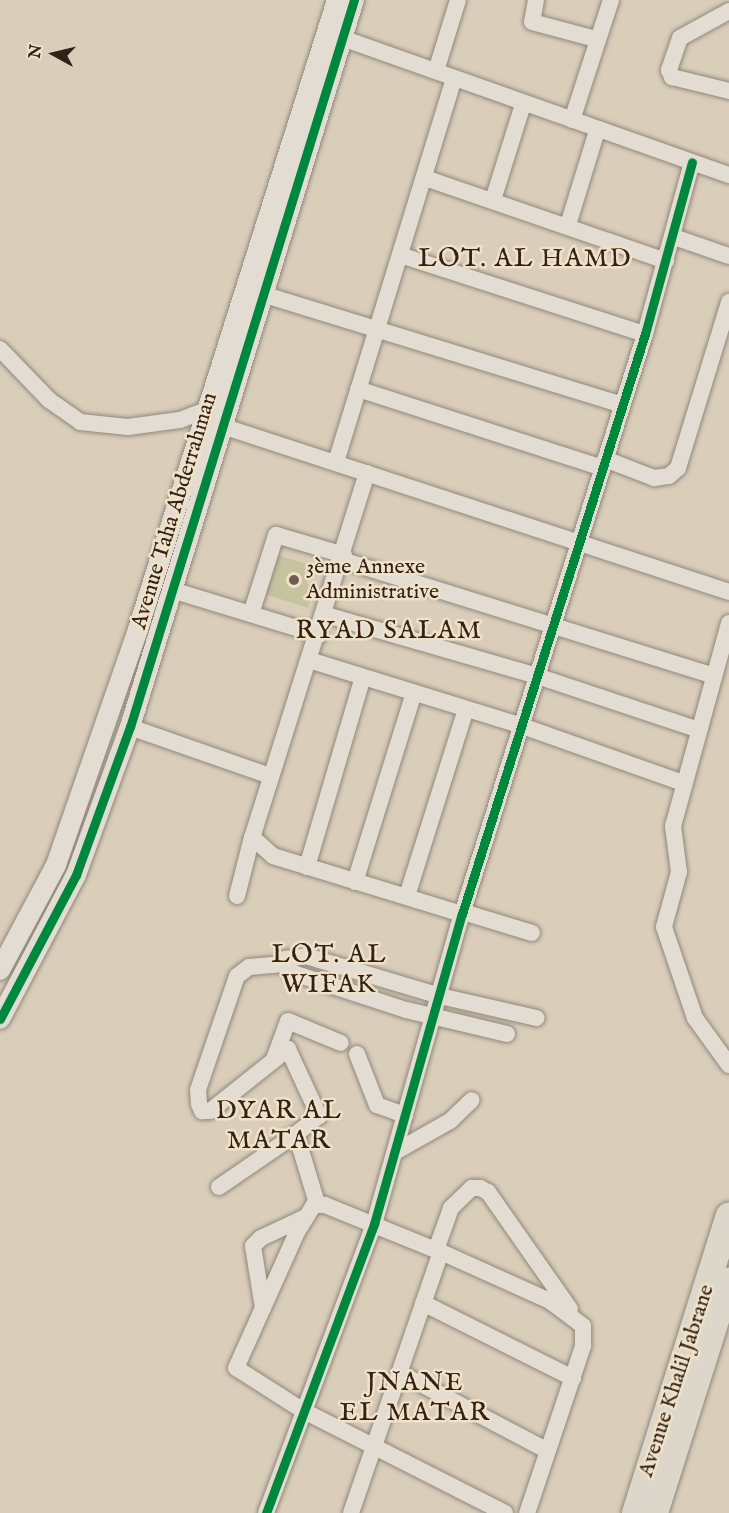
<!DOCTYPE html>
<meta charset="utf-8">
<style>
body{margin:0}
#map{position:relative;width:729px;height:1513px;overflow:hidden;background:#daceba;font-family:"IM FELL English",serif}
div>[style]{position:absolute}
.green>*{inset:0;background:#c6c49f}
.roads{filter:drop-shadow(0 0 2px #90887b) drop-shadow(0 0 2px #90887b)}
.minor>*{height:16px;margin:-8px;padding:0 8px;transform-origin:8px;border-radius:8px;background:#e2dcd2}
.tertiary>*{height:20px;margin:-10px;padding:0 10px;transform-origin:10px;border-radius:10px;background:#e2dcd2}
.primary>*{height:26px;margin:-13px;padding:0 13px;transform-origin:13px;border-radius:13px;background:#ddd6ca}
.cycleway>*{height:9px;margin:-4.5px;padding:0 4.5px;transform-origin:4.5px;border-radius:4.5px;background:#00873e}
.dots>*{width:16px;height:16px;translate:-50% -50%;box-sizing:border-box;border:3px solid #f0e2c9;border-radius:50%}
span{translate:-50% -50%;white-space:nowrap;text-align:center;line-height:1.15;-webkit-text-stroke:5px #f0e2c9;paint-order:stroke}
.street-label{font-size:22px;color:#332117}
.poi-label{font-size:22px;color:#332117}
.left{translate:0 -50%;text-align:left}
.quarter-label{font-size:26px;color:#332117;letter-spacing:1.5px}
.north{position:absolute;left:24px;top:24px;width:60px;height:60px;-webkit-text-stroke:4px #f0e2c9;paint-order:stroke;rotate:278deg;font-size:16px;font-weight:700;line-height:24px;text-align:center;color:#332117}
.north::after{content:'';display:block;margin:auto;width:21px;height:27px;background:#332117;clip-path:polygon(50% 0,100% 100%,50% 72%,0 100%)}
</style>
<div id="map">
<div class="green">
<div style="clip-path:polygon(277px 555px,320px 568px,317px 577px,310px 575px,307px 584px,314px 586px,308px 608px,265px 594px)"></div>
</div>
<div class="roads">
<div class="minor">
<div style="left:536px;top:0;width:22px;rotate:100deg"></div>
<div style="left:532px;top:22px;width:66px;rotate:14.9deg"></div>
<div style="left:729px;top:11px;width:56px;rotate:151.1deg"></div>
<div style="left:680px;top:38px;width:34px;rotate:109deg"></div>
<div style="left:669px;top:70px;width:8px;rotate:67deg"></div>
<div style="left:672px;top:77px;width:59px;rotate:13.8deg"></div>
<div style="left:342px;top:38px;width:411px;rotate:19.5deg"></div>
<div style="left:436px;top:71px;width:74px;rotate:-72.8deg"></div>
<div style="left:572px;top:120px;width:126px;rotate:-72deg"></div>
<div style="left:425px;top:178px;width:255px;rotate:19deg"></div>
<div style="left:493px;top:200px;width:101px;rotate:-72.6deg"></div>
<div style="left:568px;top:225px;width:98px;rotate:-72.9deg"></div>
<div style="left:674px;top:237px;width:58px;rotate:19.1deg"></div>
<div style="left:400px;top:255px;width:257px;rotate:17.9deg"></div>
<div style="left:262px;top:294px;width:377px;rotate:17.1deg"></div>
<div style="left:0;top:349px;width:71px;rotate:46.1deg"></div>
<div style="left:49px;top:400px;width:38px;rotate:35deg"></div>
<div style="left:80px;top:422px;width:48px;rotate:5.9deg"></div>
<div style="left:128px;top:427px;width:52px;rotate:-7.7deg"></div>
<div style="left:180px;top:420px;width:28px;rotate:-21deg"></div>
<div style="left:358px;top:389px;width:256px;rotate:17.9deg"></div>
<div style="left:213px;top:423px;width:543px;rotate:18.13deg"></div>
<div style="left:605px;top:459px;width:53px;rotate:21.2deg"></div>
<div style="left:654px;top:478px;width:15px;rotate:-8deg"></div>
<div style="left:669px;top:476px;width:12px;rotate:-42deg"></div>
<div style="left:678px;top:468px;width:174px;rotate:-72.9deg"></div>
<div style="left:336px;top:462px;width:401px;rotate:-72.9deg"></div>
<div style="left:367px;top:473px;width:382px;rotate:107.5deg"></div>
<div style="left:252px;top:837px;width:28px;rotate:42deg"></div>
<div style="left:273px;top:856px;width:198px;rotate:17.1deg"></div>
<div style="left:342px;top:560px;width:390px;rotate:17.3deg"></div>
<div style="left:172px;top:590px;width:154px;rotate:17deg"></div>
<div style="left:251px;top:614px;width:83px;rotate:-72.4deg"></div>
<div style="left:276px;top:535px;width:71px;rotate:16.4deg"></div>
<div style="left:326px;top:615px;width:220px;rotate:16.1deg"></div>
<div style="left:537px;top:676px;width:171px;rotate:18.4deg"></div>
<div style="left:729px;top:623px;width:211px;rotate:105.4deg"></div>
<div style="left:673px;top:826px;width:46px;rotate:82.6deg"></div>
<div style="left:679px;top:872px;width:57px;rotate:105.3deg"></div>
<div style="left:664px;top:927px;width:96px;rotate:71.2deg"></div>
<div style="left:695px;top:1018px;width:58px;rotate:54.1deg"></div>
<div style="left:309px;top:660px;width:223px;rotate:17.2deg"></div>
<div style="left:522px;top:726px;width:171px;rotate:19.5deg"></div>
<div style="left:130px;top:727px;width:148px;rotate:19.3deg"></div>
<div style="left:307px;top:867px;width:198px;rotate:-73.6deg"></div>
<div style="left:355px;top:882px;width:198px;rotate:-72.7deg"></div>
<div style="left:237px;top:896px;width:61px;rotate:-75.7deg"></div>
<div style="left:407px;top:896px;width:196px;rotate:-72.5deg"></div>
<div style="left:463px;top:912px;width:72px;rotate:16.9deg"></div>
<div style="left:284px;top:964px;width:35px;rotate:175deg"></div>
<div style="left:249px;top:967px;width:15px;rotate:143deg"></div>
<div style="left:237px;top:976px;width:120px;rotate:108.9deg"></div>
<div style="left:198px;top:1090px;width:14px;rotate:86deg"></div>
<div style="left:199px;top:1104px;width:8px;rotate:67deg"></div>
<div style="left:202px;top:1111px;width:8px"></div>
<div style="left:210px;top:1111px;width:100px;rotate:-38.5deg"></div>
<div style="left:288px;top:1049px;width:74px;rotate:65.2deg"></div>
<div style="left:319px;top:1116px;width:29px;rotate:142deg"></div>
<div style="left:296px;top:1134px;width:72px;rotate:73.1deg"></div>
<div style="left:507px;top:1034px;width:104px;rotate:-166.6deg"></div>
<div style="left:406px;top:1010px;width:116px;rotate:-161.9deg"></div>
<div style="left:296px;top:974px;width:10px;rotate:-151deg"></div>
<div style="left:287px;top:969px;width:10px;rotate:-101deg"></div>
<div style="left:285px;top:959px;width:21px;rotate:-8deg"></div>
<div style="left:306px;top:956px;width:140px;rotate:16.6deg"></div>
<div style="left:440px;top:996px;width:99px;rotate:12.8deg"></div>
<div style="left:357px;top:1054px;width:55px;rotate:68.6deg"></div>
<div style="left:377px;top:1105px;width:30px;rotate:20deg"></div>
<div style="left:274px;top:1059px;width:40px;rotate:-69.8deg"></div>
<div style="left:288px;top:1021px;width:57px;rotate:22.5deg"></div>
<div style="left:395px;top:1152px;width:63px;rotate:-29.4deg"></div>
<div style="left:450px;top:1121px;width:30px;rotate:-44deg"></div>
<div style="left:219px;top:1187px;width:93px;rotate:-34.5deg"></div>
<div style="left:436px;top:1250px;width:45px;rotate:-70.3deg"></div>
<div style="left:451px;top:1208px;width:29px;rotate:-44deg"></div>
<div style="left:472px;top:1188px;width:8px"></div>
<div style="left:480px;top:1188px;width:9px;rotate:27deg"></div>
<div style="left:488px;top:1192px;width:143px;rotate:55deg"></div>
<div style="left:423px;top:1303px;width:168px;rotate:26.6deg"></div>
<div style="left:263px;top:1308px;width:63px;rotate:-99.2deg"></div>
<div style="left:253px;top:1246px;width:11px;rotate:-45deg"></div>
<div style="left:261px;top:1238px;width:50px;rotate:-25deg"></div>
<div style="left:400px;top:1373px;width:167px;rotate:27.8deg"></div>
<div style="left:266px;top:1513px;width:309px;rotate:-69.5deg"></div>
<div style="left:374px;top:1224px;width:322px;rotate:-74.2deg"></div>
<div style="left:462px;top:914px;width:608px;rotate:-72.49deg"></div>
<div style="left:645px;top:334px;width:178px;rotate:-74.7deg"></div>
<div style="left:351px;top:1513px;width:276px;rotate:-71deg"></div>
<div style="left:505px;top:1513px;width:228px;rotate:-153.1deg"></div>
<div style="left:302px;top:1410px;width:78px;rotate:-147.5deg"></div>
<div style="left:236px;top:1368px;width:149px;rotate:-65.8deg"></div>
<div style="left:297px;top:1232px;width:32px;rotate:-58deg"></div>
<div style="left:314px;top:1205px;width:11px"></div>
<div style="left:325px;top:1205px;width:125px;rotate:22.1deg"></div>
<div style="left:441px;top:1252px;width:120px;rotate:24.2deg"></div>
<div style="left:550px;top:1301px;width:41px;rotate:37.1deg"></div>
<div style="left:583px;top:1326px;width:20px;rotate:90deg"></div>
<div style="left:583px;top:1346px;width:176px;rotate:108.5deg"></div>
</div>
<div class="tertiary">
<div style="left:0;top:970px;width:119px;rotate:-61.9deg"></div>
<div style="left:56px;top:865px;width:250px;rotate:-70.8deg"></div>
<div style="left:138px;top:629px;width:660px;rotate:-72.44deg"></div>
<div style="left:0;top:1019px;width:163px;rotate:-62.2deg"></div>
<div style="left:76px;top:875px;width:158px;rotate:-70deg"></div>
<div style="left:130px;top:727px;width:761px;rotate:-72.88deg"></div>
</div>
<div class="primary">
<div style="left:635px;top:1513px;width:312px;rotate:-72.5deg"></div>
<div style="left:655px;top:1513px;width:244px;rotate:-72.4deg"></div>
</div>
</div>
<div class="cycleway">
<div style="left:0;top:1019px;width:163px;rotate:-62.2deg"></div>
<div style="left:76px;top:875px;width:158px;rotate:-70deg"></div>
<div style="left:130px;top:727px;width:761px;rotate:-72.88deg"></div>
<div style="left:266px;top:1513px;width:309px;rotate:-69.5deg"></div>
<div style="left:374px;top:1224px;width:322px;rotate:-74.2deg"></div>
<div style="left:462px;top:914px;width:608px;rotate:-72.49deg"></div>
<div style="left:645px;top:334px;width:178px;rotate:-74.7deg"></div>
</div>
<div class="dots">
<div style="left:294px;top:580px;background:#6d5e50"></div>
</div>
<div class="street-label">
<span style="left:175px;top:511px;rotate:-73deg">Avenue Taha Abderrahman</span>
<span style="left:677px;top:1381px;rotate:-72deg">Avenue Khalil Jabrane</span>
</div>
<div class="poi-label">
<span class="left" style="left:306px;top:580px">3ème Annexe<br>Administrative</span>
</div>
<div class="quarter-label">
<span style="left:525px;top:259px">LOT. AL HAMD</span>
<span style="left:389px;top:631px">RYAD SALAM</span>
<span style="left:329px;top:970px">LOT. AL<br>WIFAK</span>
<span style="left:279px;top:1126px">DYAR AL<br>MATAR</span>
<span style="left:415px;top:1398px">JNANE<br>EL MATAR</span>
</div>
<div class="north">N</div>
</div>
